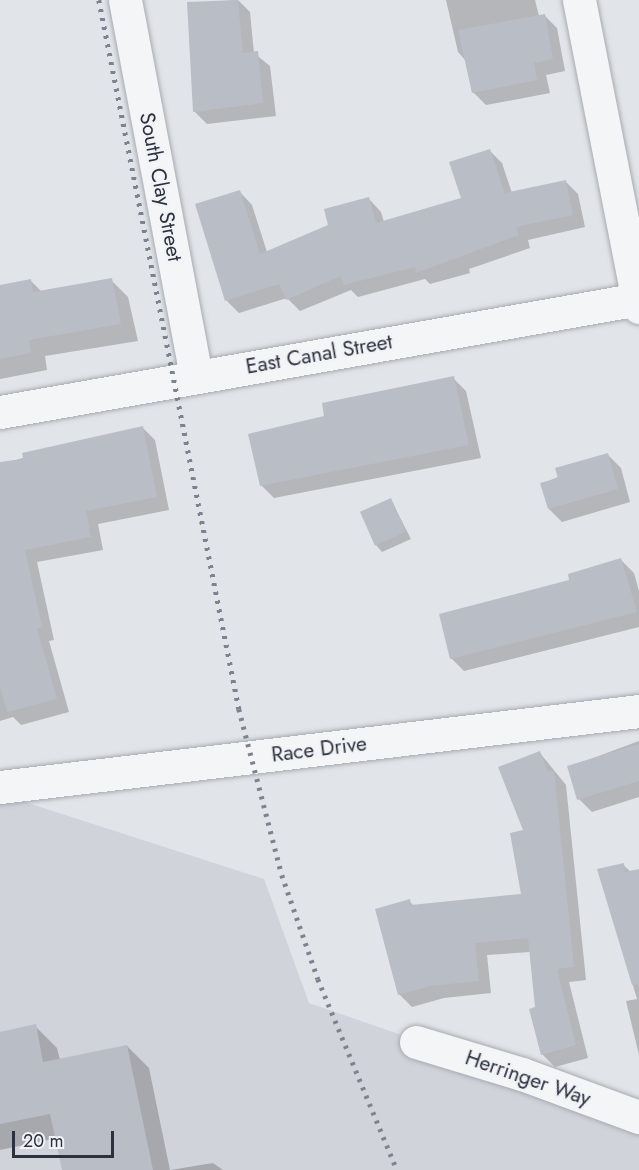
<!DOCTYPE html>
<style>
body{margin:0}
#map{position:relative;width:639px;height:1170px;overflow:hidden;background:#e1e4e8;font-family:Jost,sans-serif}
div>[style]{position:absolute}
.built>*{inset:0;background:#d0d3da}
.shadow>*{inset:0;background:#0003}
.building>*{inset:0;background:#b9bdc5;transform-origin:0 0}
.roads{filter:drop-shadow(0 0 2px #a7abb2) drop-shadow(0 0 2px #a7abb2)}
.minor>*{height:33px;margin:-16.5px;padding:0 16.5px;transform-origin:16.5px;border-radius:16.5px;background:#f4f5f7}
.rail>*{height:4.5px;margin-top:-2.25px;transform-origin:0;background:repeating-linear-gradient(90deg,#7c8390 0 3px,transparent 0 9px)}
span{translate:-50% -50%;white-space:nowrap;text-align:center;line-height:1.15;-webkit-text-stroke:4.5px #f1f3f6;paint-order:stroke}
.street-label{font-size:21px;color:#2b313f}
.scale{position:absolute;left:12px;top:1131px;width:102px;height:27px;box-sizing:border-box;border:3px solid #2b313f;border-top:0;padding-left:8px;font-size:18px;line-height:21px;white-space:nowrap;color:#2b313f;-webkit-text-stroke:4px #f1f3f6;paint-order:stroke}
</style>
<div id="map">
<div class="built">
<div style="clip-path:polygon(0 794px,264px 879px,309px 1003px,639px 1117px,639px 1170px,0 1170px)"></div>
</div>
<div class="shadow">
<div style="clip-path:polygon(238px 0,250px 12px,254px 53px,270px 66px,276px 116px,207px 124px,194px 111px,189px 4px)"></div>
<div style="clip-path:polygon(446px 0,535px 0,539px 16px,544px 15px,557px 28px,565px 71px,546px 75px,550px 93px,486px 105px,473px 92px,466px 61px,458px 52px)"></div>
<div style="clip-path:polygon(490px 151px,502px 163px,512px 193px,565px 181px,578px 194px,585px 227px,528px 240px,530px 248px,469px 269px,470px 273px,430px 284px,425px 279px,358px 297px,351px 290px,300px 311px,287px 298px,239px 313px,227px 301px,197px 205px,240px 192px,252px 205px,267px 252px,330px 225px,369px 199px,381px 212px,384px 222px,462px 199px)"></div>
<div style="clip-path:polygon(111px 280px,128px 297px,138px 341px,45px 356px,47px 370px,0 379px,0 287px,31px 281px,42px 292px)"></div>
<div style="clip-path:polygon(453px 378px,466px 391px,481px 458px,274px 498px,261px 485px,326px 417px)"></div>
<div style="clip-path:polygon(142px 427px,155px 440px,169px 510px,98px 524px,103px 550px,37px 562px,54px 640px,49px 641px,69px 712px,21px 725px,13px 717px,0 721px,0 464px)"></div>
<div style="clip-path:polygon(608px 455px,621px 468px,630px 502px,562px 522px,549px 509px,542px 484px)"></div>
<div style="clip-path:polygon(391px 500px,411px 539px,382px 552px,376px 545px)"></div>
<div style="clip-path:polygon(621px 560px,634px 573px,639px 591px,639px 627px,464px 671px,451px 658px,571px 581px)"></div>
<div style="clip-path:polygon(639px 741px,639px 797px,592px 812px,579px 799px,569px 767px)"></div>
<div style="clip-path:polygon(540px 753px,566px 785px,586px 980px,569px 982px,588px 1058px,555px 1067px,542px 1054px,530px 952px,487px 955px,491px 993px,444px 998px,412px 1007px,399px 994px,409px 901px,415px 907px,523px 896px,525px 831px)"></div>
<div style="clip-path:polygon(623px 865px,631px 872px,639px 870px,639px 1055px,626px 1001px,637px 999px,599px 870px)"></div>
<div style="clip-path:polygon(35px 1026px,57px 1048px,60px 1060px,127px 1046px,149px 1068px,170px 1170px,213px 1163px,223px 1170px,63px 1170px,57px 1138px,0 1150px,0 1033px)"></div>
</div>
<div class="building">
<div style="clip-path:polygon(238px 0,243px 53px,258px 51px,263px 103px,193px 112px,187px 2px)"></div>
<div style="clip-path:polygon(545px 14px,553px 59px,534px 63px,537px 80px,472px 93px,458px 30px)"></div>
<div style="clip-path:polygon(490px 149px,505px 193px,566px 180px,573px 215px,516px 227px,519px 235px,416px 273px,415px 267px,344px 285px,341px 276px,286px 300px,279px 284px,225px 301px,195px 204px,240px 190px,260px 254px,328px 225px,324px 209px,369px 197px,376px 223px,461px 198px,449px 162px)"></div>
<div style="clip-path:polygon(112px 278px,121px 324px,29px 340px,31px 353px,0 359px,0 285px,31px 279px,33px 292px)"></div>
<div style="clip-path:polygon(454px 376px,469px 445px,260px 486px,248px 434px,324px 416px,322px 403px)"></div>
<div style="clip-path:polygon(143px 426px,157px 497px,86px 511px,91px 537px,25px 550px,42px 627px,37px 628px,57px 699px,7px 712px,0 687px,0 462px,23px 459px,22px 453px)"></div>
<div style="clip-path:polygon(608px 453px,618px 489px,548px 509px,540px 483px,558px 478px,555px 468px)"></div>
<div style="left:391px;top:498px;width:37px;height:34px;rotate:66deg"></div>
<div style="clip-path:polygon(621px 558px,637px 612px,450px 659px,439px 614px,569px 580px,568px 574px)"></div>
<div style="clip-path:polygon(639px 744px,639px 781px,577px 800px,567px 766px)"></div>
<div style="clip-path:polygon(540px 751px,548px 772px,554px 770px,574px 967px,557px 969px,576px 1045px,541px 1055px,529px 1009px,535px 1007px,528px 938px,475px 943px,479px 981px,431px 986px,398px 995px,375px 909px,410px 899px,411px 905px,521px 894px,510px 833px,523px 830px,498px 767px)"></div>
<div style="clip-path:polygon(624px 863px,625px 872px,639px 869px,639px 984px,632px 985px,597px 869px)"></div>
<div style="clip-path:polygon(36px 1024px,43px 1062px,127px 1045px,153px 1170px,62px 1170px,50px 1114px,0 1124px,0 1032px)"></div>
</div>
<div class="roads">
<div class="minor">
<div style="left:125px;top:0;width:382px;rotate:79.3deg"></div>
<div style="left:579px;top:0;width:313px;rotate:78.9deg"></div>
<div style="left:0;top:412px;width:649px;rotate:-10.03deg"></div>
<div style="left:0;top:787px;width:644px;rotate:-6.78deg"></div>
<div style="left:416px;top:1042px;width:111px;rotate:16.8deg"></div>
<div style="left:522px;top:1074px;width:125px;rotate:20.2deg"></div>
</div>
</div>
<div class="rail">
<div style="left:99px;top:0;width:723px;rotate:78.83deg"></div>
<div style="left:239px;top:709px;width:171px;rotate:75.5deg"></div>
<div style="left:282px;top:875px;width:110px;rotate:70.9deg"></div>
<div style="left:318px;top:979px;width:207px;rotate:67.5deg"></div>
</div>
<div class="street-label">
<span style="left:161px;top:187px;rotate:79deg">South Clay Street</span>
<span style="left:319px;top:354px;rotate:-10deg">East Canal Street</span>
<span style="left:319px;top:749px;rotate:-7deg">Race Drive</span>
<span style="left:528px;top:1078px;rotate:19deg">Herringer Way</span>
</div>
<div class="scale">20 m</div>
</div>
